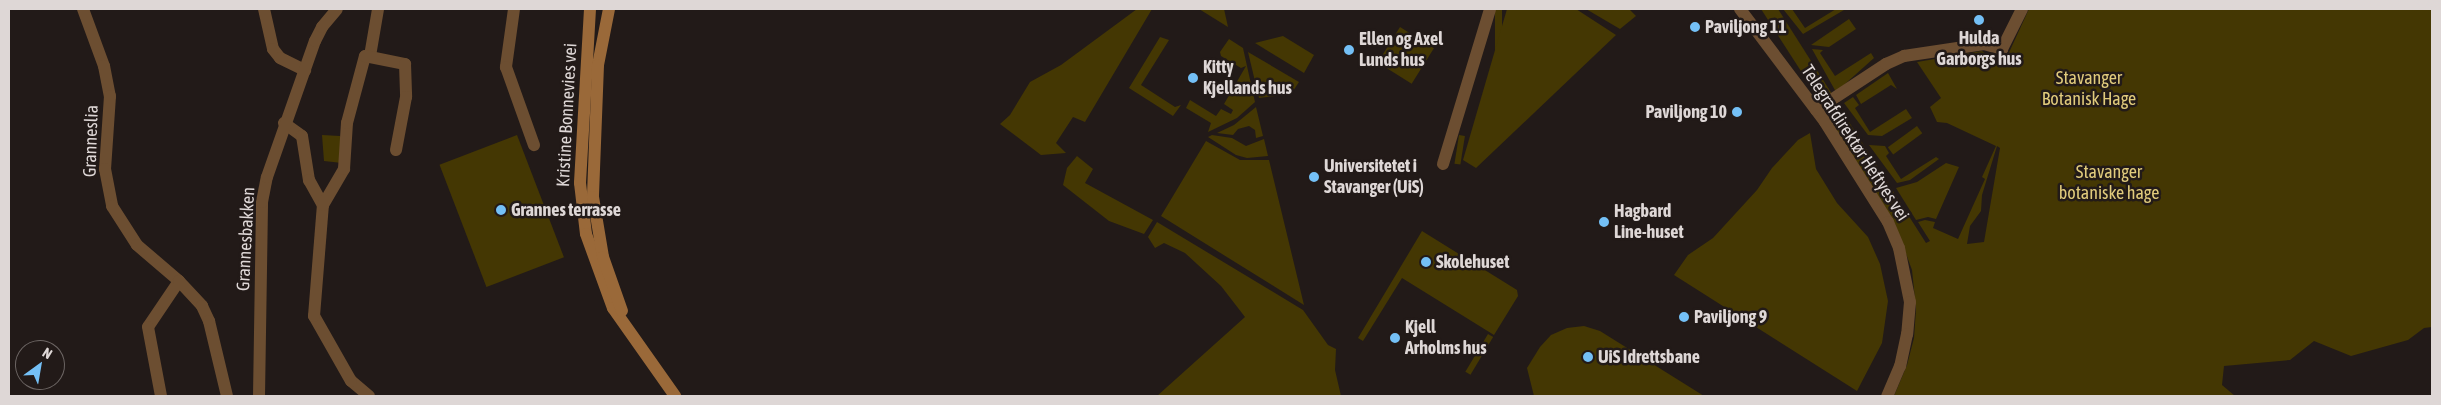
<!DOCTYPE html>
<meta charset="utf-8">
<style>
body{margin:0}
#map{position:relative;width:2441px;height:405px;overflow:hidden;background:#221a18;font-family:"Asap Condensed",sans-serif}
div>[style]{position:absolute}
.green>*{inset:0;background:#443703;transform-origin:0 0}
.minor>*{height:12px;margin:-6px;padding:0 6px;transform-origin:6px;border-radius:6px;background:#6c4e31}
.tertiary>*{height:12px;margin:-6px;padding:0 6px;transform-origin:6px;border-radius:6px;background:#6c4e31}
.secondary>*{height:12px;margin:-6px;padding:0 6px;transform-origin:6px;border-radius:6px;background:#9a6939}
.dots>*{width:14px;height:14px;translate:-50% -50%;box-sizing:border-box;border:2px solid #221a18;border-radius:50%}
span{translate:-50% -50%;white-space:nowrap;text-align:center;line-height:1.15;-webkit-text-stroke:5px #221a18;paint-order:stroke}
.poi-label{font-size:18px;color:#ded7d6;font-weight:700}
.left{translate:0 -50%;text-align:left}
.right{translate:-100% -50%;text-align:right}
.park-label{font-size:18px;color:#e1cb7c}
.street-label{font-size:18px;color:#ded7d6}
.frame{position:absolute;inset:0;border:10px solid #ded7d6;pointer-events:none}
.north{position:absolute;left:15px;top:340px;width:50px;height:50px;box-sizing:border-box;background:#221a18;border:1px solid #6d6664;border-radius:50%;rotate:32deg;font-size:14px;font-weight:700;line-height:20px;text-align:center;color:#ded7d6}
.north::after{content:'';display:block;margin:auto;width:18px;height:22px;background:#74c0f6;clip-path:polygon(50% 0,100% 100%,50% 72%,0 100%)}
</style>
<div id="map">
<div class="green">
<div style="clip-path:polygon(1137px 9px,1152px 9px,1085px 122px,1073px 117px,1056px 143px,1066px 153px,1041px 155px,1000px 124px,1010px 115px,1030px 82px,1061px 65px)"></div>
<div style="clip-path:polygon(1199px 9px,1224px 9px,1228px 27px)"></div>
<div style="left:1495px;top:9px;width:7px;height:100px"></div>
<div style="clip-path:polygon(1507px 9px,1576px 9px,1616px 35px,1476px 168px,1463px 160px)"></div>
<div style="clip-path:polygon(1586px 9px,1629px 9px,1636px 16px,1620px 29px)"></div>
<div style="clip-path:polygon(1761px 9px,1778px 9px,1832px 94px,1817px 96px)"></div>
<div style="clip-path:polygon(1783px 9px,1792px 9px,1805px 28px,1836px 9px,1844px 10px,1803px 34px)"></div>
<div style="clip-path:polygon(evenodd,2029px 9px,2432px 9px,2432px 327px,2424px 328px,2408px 340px,2351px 356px,2314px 341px,2290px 360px,2224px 366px,2222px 385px,2235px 396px,1894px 396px,1907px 365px,1914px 338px,1916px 309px,1912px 270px,1895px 224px,1836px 130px,1849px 122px,1926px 243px,1930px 241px,1918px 222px,1925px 220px,1935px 222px,1933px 228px,1958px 239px,1985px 179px,1982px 177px,1996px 146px,1947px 123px,1937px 122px,1930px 107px,1941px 98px,1917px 62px,1982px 51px,1992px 59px,2006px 59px,2029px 9px,1997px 146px,2000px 148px,1984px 242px,1967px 244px,1970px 226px,1981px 211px,1982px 195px,1997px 146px)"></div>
<div style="clip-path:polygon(1849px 19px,1856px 29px,1829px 47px,1811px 45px)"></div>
<div style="left:1400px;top:27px;width:40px;height:42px;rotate:32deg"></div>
<div style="clip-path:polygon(1283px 36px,1314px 55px,1304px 73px,1255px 43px)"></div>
<div style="clip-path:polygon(1160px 37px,1169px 40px,1141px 85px,1175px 107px,1181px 105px,1173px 116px,1129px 88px)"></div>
<div style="clip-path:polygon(1229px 39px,1243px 48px,1255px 102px,1237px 118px,1208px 132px,1211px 123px,1186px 108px,1190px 100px,1216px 116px,1221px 109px,1231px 114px,1233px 110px,1224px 104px,1246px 66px,1241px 68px,1221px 56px,1220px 52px)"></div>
<div style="clip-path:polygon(1812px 49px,1823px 50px,1820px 53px,1835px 76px,1871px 53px,1874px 58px,1836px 92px)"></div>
<div style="clip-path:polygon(1248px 52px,1299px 82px,1291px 94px,1259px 98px)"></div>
<div style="clip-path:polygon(1888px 73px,1897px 89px,1891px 85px,1861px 104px,1856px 95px)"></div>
<div style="clip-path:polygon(1853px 97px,1859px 105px,1855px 108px,1870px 132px,1906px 109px,1912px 118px,1882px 136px,1868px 135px,1844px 103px)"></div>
<div style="clip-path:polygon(1256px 107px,1263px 136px,1256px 138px,1255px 130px,1249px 126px,1238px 129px,1233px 135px,1217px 133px,1234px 125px)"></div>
<div style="left:1917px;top:126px;width:9px;height:36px;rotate:54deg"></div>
<div style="clip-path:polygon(1810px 133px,1816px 169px,1837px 203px,1868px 237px,1880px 264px,1888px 301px,1882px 343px,1857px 391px,1674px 275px,1688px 255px,1713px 238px,1757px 190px,1772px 168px,1798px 140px)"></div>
<div style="clip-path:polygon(322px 135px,340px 136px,342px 163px,324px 161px)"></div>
<div style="left:517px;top:135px;width:131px;height:83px;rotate:69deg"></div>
<div style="clip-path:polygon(1212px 135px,1232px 138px,1246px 146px,1264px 139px,1268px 156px,1247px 158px,1236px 155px,1208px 137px)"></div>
<div style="left:1459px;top:135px;width:6px;height:29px;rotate:9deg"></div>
<div style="clip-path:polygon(1206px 141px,1240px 160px,1269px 160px,1304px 305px,1161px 216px)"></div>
<div style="clip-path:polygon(1869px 145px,1885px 146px,1889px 153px,1886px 156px,1901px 179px,1936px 157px,1939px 159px,1910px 180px,1897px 183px)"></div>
<div style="clip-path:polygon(1077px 156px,1093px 169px,1085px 183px,1153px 220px,1144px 234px,1109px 221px,1063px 185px,1067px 168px)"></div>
<div style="clip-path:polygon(1946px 163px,1959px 167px,1936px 219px,1928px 217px,1916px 220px,1896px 188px,1917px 182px)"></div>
<div style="clip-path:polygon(1157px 222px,1303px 310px,1328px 345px,1336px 349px,1335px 370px,1341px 396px,1157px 396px,1245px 317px,1221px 286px,1185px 253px,1164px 243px,1155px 248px,1148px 237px)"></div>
<div style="clip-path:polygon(1422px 231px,1517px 290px,1518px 296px,1494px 335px,1402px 278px,1363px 341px,1358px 338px)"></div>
<div style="clip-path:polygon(1584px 326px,1600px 331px,1704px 396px,1534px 396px,1527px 368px,1540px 347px,1551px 335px,1567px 328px)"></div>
<div style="left:1488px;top:334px;width:6px;height:44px;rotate:31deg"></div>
</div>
<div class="minor">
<div style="left:83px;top:9px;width:61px;rotate:69.8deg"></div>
<div style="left:104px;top:66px;width:31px;rotate:79deg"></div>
<div style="left:110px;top:96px;width:73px;rotate:93.9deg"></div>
<div style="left:105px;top:169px;width:38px;rotate:79deg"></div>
<div style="left:112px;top:206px;width:46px;rotate:57.3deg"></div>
<div style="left:137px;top:245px;width:55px;rotate:40.6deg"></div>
<div style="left:179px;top:281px;width:55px;rotate:124deg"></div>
<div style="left:148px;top:327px;width:70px;rotate:79.3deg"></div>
<div style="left:264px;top:9px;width:41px;rotate:77.3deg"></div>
<div style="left:273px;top:49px;width:11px;rotate:52deg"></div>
<div style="left:280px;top:58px;width:28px;rotate:26deg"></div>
<div style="left:514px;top:9px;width:59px;rotate:97.9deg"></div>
<div style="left:506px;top:67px;width:83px;rotate:70.3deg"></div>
<div style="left:1740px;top:9px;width:141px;rotate:53deg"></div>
<div style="left:1825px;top:122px;width:118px;rotate:57.8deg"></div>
<div style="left:1888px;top:222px;width:28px;rotate:67deg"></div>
<div style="left:1899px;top:248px;width:55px;rotate:78.5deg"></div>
<div style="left:1910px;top:302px;width:32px;rotate:95deg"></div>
<div style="left:1907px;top:334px;width:33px;rotate:102deg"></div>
<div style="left:1900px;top:366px;width:33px;rotate:113deg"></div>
<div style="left:370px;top:56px;width:48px;rotate:-80.3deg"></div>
<div style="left:1816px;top:110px;width:84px;rotate:-33.3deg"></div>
<div style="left:1886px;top:64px;width:20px;rotate:-24deg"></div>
<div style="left:1904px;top:56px;width:81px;rotate:-8.5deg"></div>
<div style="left:1984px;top:44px;width:19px;rotate:16deg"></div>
<div style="left:2002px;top:49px;width:45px;rotate:-63.4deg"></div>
<div style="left:284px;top:123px;width:22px;rotate:36deg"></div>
<div style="left:302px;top:136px;width:45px;rotate:81deg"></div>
<div style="left:309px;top:180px;width:29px;rotate:61deg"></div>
<div style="left:1443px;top:164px;width:162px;rotate:-73.1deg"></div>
<div style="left:179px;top:281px;width:34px;rotate:47deg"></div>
<div style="left:202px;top:306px;width:17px;rotate:65deg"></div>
<div style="left:209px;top:321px;width:77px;rotate:76.5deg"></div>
<div style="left:369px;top:396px;width:23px;rotate:-140deg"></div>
<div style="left:351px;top:381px;width:75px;rotate:-119.6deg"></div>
<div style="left:314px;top:316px;width:111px;rotate:-85.4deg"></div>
<div style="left:323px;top:205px;width:42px;rotate:-59.7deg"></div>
<div style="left:344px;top:169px;width:46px;rotate:-86.3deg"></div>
<div style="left:347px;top:123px;width:69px;rotate:-75deg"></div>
<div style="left:365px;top:56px;width:41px;rotate:11.3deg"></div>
<div style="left:405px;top:64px;width:33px;rotate:88deg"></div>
<div style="left:406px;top:97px;width:54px;rotate:100.7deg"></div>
</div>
<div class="tertiary">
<div style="left:259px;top:396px;width:194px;rotate:-89.1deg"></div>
<div style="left:262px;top:202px;width:25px;rotate:-79deg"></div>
<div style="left:267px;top:177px;width:144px;rotate:-70.6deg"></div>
<div style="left:315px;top:41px;width:16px;rotate:-63deg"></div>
<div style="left:322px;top:27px;width:23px;rotate:-50deg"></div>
</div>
<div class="secondary">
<div style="left:590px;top:9px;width:174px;rotate:93.3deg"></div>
<div style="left:580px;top:183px;width:51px;rotate:83.3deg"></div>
<div style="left:586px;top:234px;width:79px;rotate:70deg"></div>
<div style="left:613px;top:308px;width:108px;rotate:54.8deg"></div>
<div style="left:609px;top:9px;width:57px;rotate:101.1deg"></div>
<div style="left:598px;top:65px;width:132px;rotate:92.2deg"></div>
<div style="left:593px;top:197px;width:61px;rotate:80.5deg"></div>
<div style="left:603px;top:257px;width:57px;rotate:70.6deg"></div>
</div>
<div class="dots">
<div style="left:1979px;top:20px;background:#74c0f6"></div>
<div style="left:1695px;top:27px;background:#74c0f6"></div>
<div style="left:1349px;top:50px;background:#74c0f6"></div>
<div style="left:1193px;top:78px;background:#74c0f6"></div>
<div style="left:1737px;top:112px;background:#74c0f6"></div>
<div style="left:1314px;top:177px;background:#74c0f6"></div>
<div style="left:501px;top:210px;background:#74c0f6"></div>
<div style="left:1604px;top:222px;background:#74c0f6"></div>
<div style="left:1426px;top:262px;background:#74c0f6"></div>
<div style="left:1684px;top:317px;background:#74c0f6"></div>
<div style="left:1395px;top:338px;background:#74c0f6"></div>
<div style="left:1588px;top:357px;background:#74c0f6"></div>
</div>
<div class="poi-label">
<span class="left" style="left:1705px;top:27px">Paviljong 11</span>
<span style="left:1979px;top:49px">Hulda<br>Garborgs hus</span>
<span class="left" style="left:1359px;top:50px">Ellen og Axel<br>Lunds hus</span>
<span class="left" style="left:1203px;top:78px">Kitty<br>Kjellands hus</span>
<span class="right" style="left:1727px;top:112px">Paviljong 10</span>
<span class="left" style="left:1324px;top:177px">Universitetet i<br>Stavanger (UiS)</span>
<span class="left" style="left:511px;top:210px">Grannes terrasse</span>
<span class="left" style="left:1614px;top:222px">Hagbard<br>Line-huset</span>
<span class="left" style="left:1436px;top:262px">Skolehuset</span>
<span class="left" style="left:1694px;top:317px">Paviljong 9</span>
<span class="left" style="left:1405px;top:338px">Kjell<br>Arholms hus</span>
<span class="left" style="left:1598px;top:357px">UiS Idrettsbane</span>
</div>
<div class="park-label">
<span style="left:2089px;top:89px">Stavanger<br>Botanisk Hage</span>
<span style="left:2109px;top:183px">Stavanger<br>botaniske hage</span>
</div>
<div class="street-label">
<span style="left:567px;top:115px;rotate:-87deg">Kristine Bonnevies vei</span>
<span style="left:91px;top:141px;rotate:-88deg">Granneslia</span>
<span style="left:1855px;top:143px;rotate:57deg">Telegrafdirektør Heftyes vei</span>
<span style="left:246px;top:239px;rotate:-87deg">Grannesbakken</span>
</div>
<div class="frame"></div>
<div class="north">N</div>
</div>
